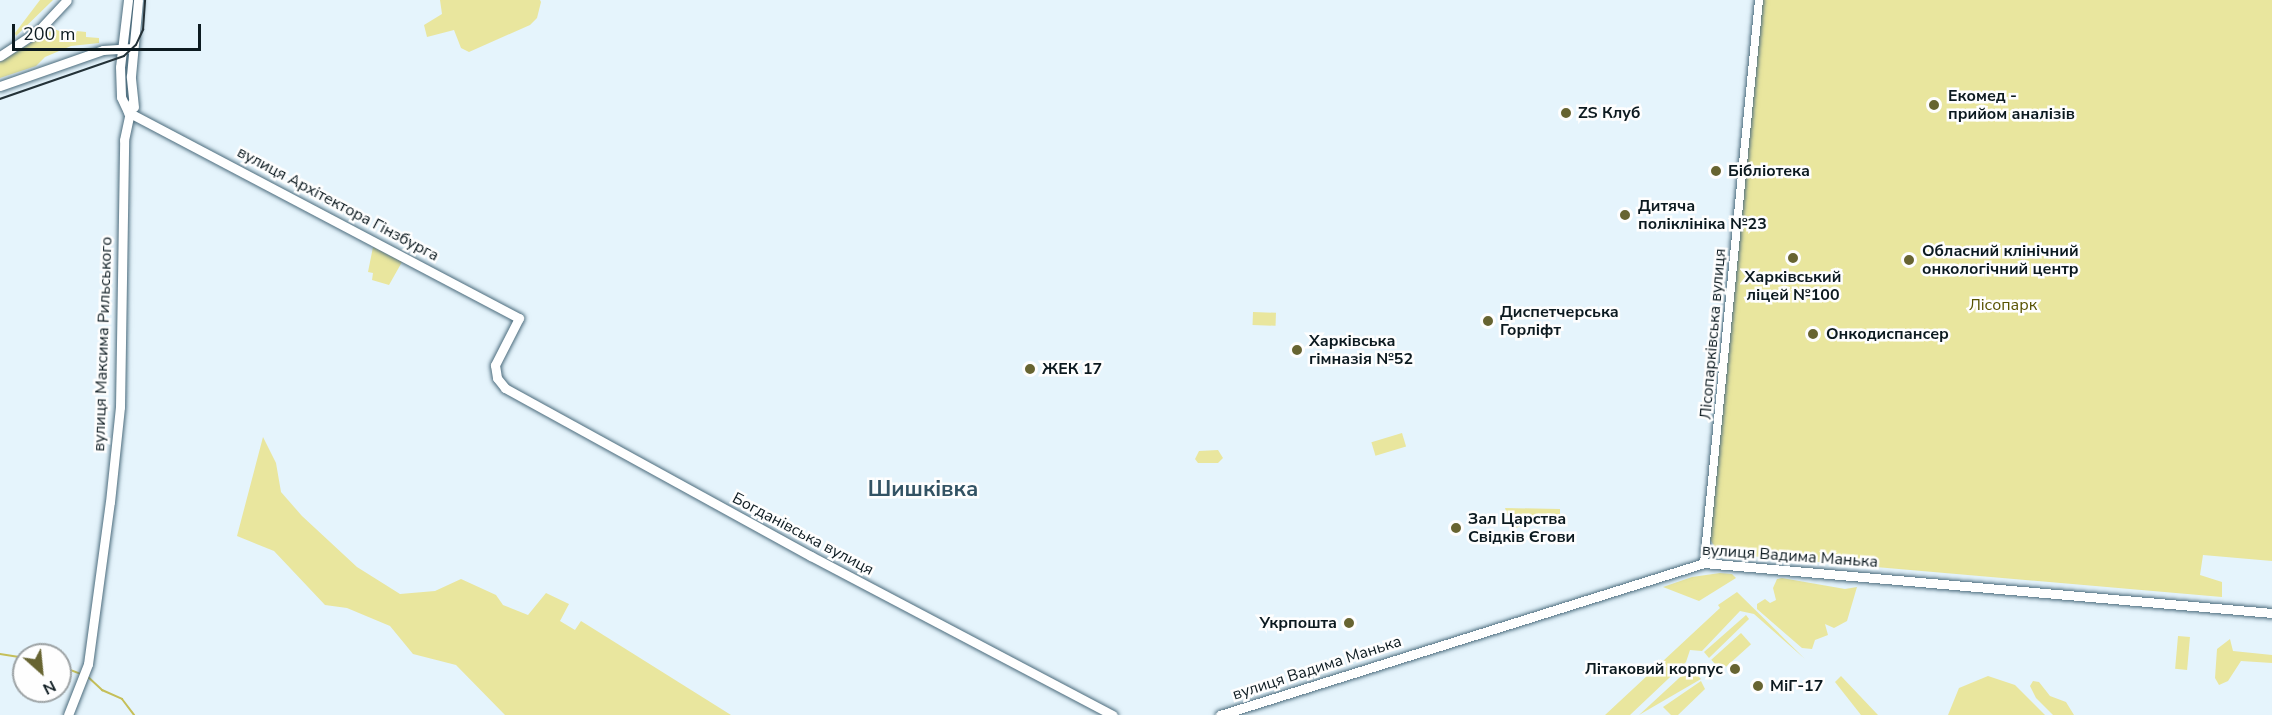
<!DOCTYPE html>
<meta charset="utf-8">
<style>
body{margin:0}
#map{position:relative;width:2272px;height:715px;overflow:hidden;background:#e5f4fc;font-family:"Nunito Sans",sans-serif}
div>[style]{position:absolute}
.green>*{inset:0;background:#e9e69e;transform-origin:0 0}
.stream>*{height:2px;margin:-1px;padding:0 1px;transform-origin:1px;border-radius:1px;background:#c5bf59}
.roads{filter:drop-shadow(0 0 2px #4b6b7c) drop-shadow(0 0 2px #4b6b7c)}
.minor>*{height:8px;margin:-4px;padding:0 4px;transform-origin:4px;border-radius:4px;background:#fff}
.major>*{height:9px;margin:-4.5px;padding:0 4.5px;transform-origin:4.5px;border-radius:4.5px;background:#fff}
.tram>*{height:1.5px;margin:-0.75px;padding:0 0.75px;transform-origin:0.75px;border-radius:0.75px;background:#243238}
.dots>*{width:16px;height:16px;translate:-50% -50%;box-sizing:border-box;border:3px solid #fefefe;border-radius:50%}
span{translate:-50% -50%;white-space:nowrap;text-align:center;line-height:1.15;-webkit-text-stroke:5px #fefefe;paint-order:stroke}
.poi-label{font-size:16px;color:#0c1a20;font-weight:700}
.left{translate:0 -50%;text-align:left}
.right{translate:-100% -50%;text-align:right}
.street-label{font-size:16px;color:#0c1a20}
.park-label{font-size:16px;color:#585300}
.district-label{font-size:22px;color:#335364;font-weight:700}
.north{position:absolute;left:12px;top:643px;width:60px;height:60px;box-sizing:border-box;background:#fefefe;border:2px solid #9da3a5;border-radius:50%;rotate:153deg;font-size:16px;font-weight:700;line-height:24px;text-align:center;color:#0c1a20}
.north::after{content:'';display:block;margin:auto;width:21px;height:27px;background:#676431;clip-path:polygon(50% 0,100% 100%,50% 72%,0 100%)}
.scale{position:absolute;left:12px;top:24px;width:189px;height:27px;box-sizing:border-box;border:3px solid #0c1a20;border-top:0;padding-left:8px;font-size:18px;line-height:21px;white-space:nowrap;color:#0c1a20;-webkit-text-stroke:4px #fefefe;paint-order:stroke}
</style>
<div id="map">
<div class="green">
<div style="clip-path:polygon(40px 0,53px 0,16px 36px,15px 33px)"></div>
<div style="clip-path:polygon(440px 0,540px 0,541px 2px,537px 18px,530px 25px,469px 52px,461px 48px,454px 30px,427px 37px,424px 25px,442px 14px)"></div>
<div style="clip-path:polygon(1762px 0,2272px 0,2272px 561px,2203px 555px,2200px 575px,2222px 582px,2222px 597px,1726px 554px,1714px 546px,1710px 539px)"></div>
<div style="clip-path:polygon(54px 29px,75px 37px,77px 31px,86px 32px,86px 37px,99px 38px,99px 43px,71px 46px,45px 57px,36px 66px,0 78px,0 62px)"></div>
<div style="clip-path:polygon(373px 247px,402px 262px,389px 285px,372px 280px,373px 273px,368px 272px)"></div>
<div style="left:1253px;top:312px;width:23px;height:13px;rotate:2deg"></div>
<div style="left:1402px;top:433px;width:14px;height:32px;rotate:73deg"></div>
<div style="clip-path:polygon(263px 437px,276px 463px,281px 492px,302px 516px,357px 567px,400px 594px,435px 591px,461px 579px,496px 595px,503px 605px,528px 615px,546px 593px,569px 604px,560px 621px,575px 630px,581px 621px,731px 715px,505px 715px,456px 665px,413px 654px,390px 626px,347px 608px,325px 605px,274px 551px,237px 536px)"></div>
<div style="clip-path:polygon(1218px 450px,1223px 458px,1218px 463px,1198px 463px,1195px 459px,1199px 451px)"></div>
<div style="clip-path:polygon(1505px 508px,1560px 509px,1560px 514px,1512px 529px)"></div>
<div style="clip-path:polygon(1720px 573px,1732px 574px,1736px 578px,1699px 601px,1663px 587px,1692px 577px)"></div>
<div style="clip-path:polygon(1782px 578px,1845px 589px,1857px 587px,1847px 621px,1834px 628px,1825px 624px,1828px 635px,1815px 640px,1812px 649px,1802px 648px,1757px 609px,1757px 604px,1765px 599px,1770px 603px,1776px 600px,1773px 588px,1777px 579px)"></div>
<div style="clip-path:polygon(1737px 592px,1805px 659px,1754px 614px,1740px 611px,1702px 651px,1690px 650px,1686px 662px,1630px 715px,1605px 715px,1720px 608px,1718px 605px)"></div>
<div style="clip-path:polygon(1746px 615px,1749px 619px,1709px 658px,1704px 652px)"></div>
<div style="left:1741px;top:633px;width:15px;height:40px;rotate:48deg"></div>
<div style="left:2178px;top:636px;width:12px;height:33px;rotate:5deg"></div>
<div style="clip-path:polygon(2230px 639px,2233px 651px,2272px 655px,2272px 663px,2241px 661px,2228px 681px,2219px 685px,2215px 678px,2217px 649px)"></div>
<div style="clip-path:polygon(1690px 668px,1701px 679px,1639px 715px)"></div>
<div style="clip-path:polygon(1841px 676px,1878px 715px,1861px 715px,1835px 682px)"></div>
<div style="clip-path:polygon(1988px 676px,2015px 685px,2045px 715px,1948px 715px,1959px 688px)"></div>
<div style="clip-path:polygon(1701px 681px,1705px 689px,1678px 715px,1671px 715px,1663px 707px)"></div>
<div style="clip-path:polygon(2033px 681px,2039px 682px,2050px 696px,2066px 702px,2074px 715px,2053px 715px,2036px 698px,2030px 686px)"></div>
</div>
<div class="stream">
<div style="left:0;top:654px;width:24px;rotate:9deg"></div>
<div style="left:60px;top:666px;width:22px;rotate:21deg"></div>
<div style="left:87px;top:676px;width:21px;rotate:43deg"></div>
<div style="left:102px;top:690px;width:22px;rotate:24deg"></div>
<div style="left:122px;top:699px;width:20px;rotate:53deg"></div>
</div>
<div class="roads">
<div class="minor">
<div style="left:1704px;top:563px;width:566px;rotate:-84.42deg"></div>
</div>
<div class="major">
<div style="left:128px;top:0;width:67px;rotate:96.8deg"></div>
<div style="left:120px;top:67px;width:30px;rotate:88deg"></div>
<div style="left:121px;top:97px;width:17px;rotate:65deg"></div>
<div style="left:128px;top:112px;width:442px;rotate:27.8deg"></div>
<div style="left:519px;top:318px;width:53px;rotate:117.1deg"></div>
<div style="left:495px;top:365px;width:13px;rotate:81deg"></div>
<div style="left:497px;top:378px;width:13px;rotate:51deg"></div>
<div style="left:505px;top:388px;width:349px;rotate:28.8deg"></div>
<div style="left:811px;top:556px;width:341px;rotate:27.8deg"></div>
<div style="left:0;top:56px;width:45px;rotate:-33.3deg"></div>
<div style="left:38px;top:31px;width:42px;rotate:-46.9deg"></div>
<div style="left:0;top:86px;width:109px;rotate:-19.3deg"></div>
<div style="left:103px;top:50px;width:30px;rotate:-4deg"></div>
<div style="left:134px;top:107px;width:31px;rotate:-96deg"></div>
<div style="left:131px;top:76px;width:76px;rotate:-84.7deg"></div>
<div style="left:68px;top:715px;width:55px;rotate:-68.6deg"></div>
<div style="left:88px;top:664px;width:163px;rotate:-82.3deg"></div>
<div style="left:110px;top:502px;width:96px;rotate:-84deg"></div>
<div style="left:120px;top:407px;width:267px;rotate:-89.1deg"></div>
<div style="left:124px;top:140px;width:38px;rotate:-78deg"></div>
<div style="left:1220px;top:715px;width:507px;rotate:-17.43deg"></div>
<div style="left:1704px;top:563px;width:570px;rotate:5.03deg"></div>
</div>
</div>
<div class="tram">
<div style="left:0;top:99px;width:131px;rotate:-19.1deg"></div>
<div style="left:124px;top:56px;width:16px;rotate:-43deg"></div>
<div style="left:136px;top:45px;width:17px;rotate:-65deg"></div>
<div style="left:143px;top:30px;width:30px;rotate:-86deg"></div>
</div>
<div class="dots">
<div style="left:1934px;top:105px;background:#676431"></div>
<div style="left:1566px;top:113px;background:#676431"></div>
<div style="left:1716px;top:171px;background:#676431"></div>
<div style="left:1625px;top:215px;background:#676431"></div>
<div style="left:1793px;top:258px;background:#676431"></div>
<div style="left:1909px;top:260px;background:#676431"></div>
<div style="left:1488px;top:321px;background:#676431"></div>
<div style="left:1813px;top:334px;background:#676431"></div>
<div style="left:1297px;top:350px;background:#676431"></div>
<div style="left:1030px;top:369px;background:#676431"></div>
<div style="left:1456px;top:528px;background:#676431"></div>
<div style="left:1349px;top:623px;background:#676431"></div>
<div style="left:1735px;top:669px;background:#676431"></div>
<div style="left:1758px;top:686px;background:#676431"></div>
</div>
<div class="poi-label">
<span class="left" style="left:1948px;top:105px">Екомед -<br>прийом аналізів</span>
<span class="left" style="left:1578px;top:113px">ZS Клуб</span>
<span class="left" style="left:1728px;top:171px">Бібліотека</span>
<span class="left" style="left:1638px;top:215px">Дитяча<br>поліклініка №23</span>
<span class="left" style="left:1922px;top:260px">Обласний клінічний<br>онкологічний центр</span>
<span style="left:1793px;top:286px">Харківський<br>ліцей №100</span>
<span class="left" style="left:1500px;top:321px">Диспетчерська<br>Горліфт</span>
<span class="left" style="left:1826px;top:334px">Онкодиспансер</span>
<span class="left" style="left:1309px;top:350px">Харківська<br>гімназія №52</span>
<span class="left" style="left:1042px;top:369px">ЖЕК 17</span>
<span class="left" style="left:1468px;top:528px">Зал Царства<br>Свідків Єгови</span>
<span class="right" style="left:1337px;top:623px">Укрпошта</span>
<span class="right" style="left:1723px;top:669px">Літаковий корпус</span>
<span class="left" style="left:1770px;top:686px">МіГ-17</span>
</div>
<div class="street-label">
<span style="left:338px;top:204px;rotate:28deg">вулиця Архітектора Гінзбурга</span>
<span style="left:1713px;top:334px;rotate:-85deg">Лісопарківська вулиця</span>
<span style="left:103px;top:344px;rotate:-88deg">вулиця Максима Рильського</span>
<span style="left:803px;top:534px;rotate:28deg">Богданівська вулиця</span>
<span style="left:1790px;top:556px;rotate:4deg">вулиця Вадима Манька</span>
<span style="left:1317px;top:668px;rotate:-18deg">вулиця Вадима Манька</span>
</div>
<div class="park-label">
<span style="left:2003px;top:305px">Лісопарк</span>
</div>
<div class="district-label">
<span style="left:923px;top:490px">Шишківка</span>
</div>
<div class="north">N</div>
<div class="scale">200 m</div>
</div>
